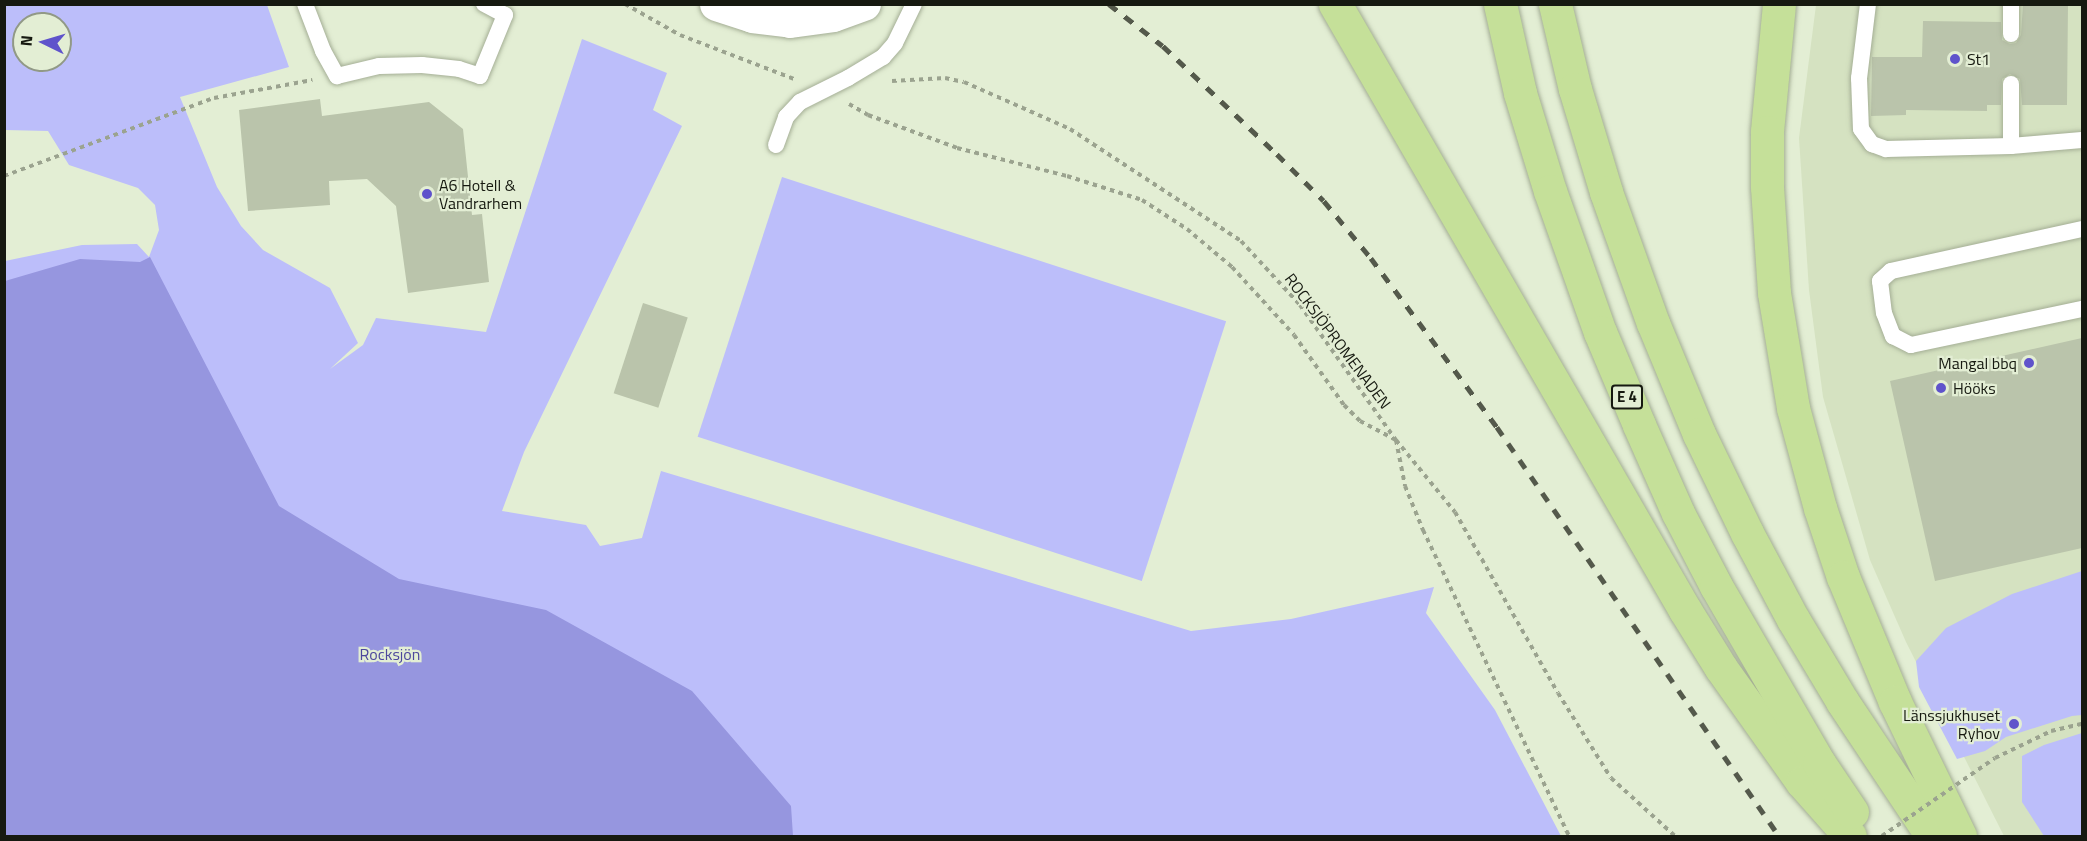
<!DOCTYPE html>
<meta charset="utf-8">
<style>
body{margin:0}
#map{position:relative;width:2087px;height:841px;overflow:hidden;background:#e3eed4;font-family:"Titillium Web",sans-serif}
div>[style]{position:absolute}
.built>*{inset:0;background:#d5e2c1}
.green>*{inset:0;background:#bcbefa;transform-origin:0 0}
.water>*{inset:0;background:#9696df}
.building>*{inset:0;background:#bac4ab;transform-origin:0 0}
.path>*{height:4px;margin-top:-2px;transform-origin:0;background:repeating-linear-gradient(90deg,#9ba38f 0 4.5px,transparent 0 9px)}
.roads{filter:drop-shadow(0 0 2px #a4ae95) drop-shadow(0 0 2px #a4ae95)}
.lane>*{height:16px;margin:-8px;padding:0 8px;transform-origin:8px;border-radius:8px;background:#fff}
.street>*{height:33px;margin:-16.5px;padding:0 16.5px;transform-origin:16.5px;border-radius:16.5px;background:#fff}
.highway>*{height:33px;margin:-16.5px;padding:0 16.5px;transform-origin:16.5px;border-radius:16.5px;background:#c5e099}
.rail>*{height:4.5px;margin-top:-2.25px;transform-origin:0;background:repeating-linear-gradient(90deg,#54594b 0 10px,transparent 0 20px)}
.path-bridge>*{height:4px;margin-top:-2px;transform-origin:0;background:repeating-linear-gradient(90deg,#9ba38f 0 4.5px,transparent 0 9px)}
.dots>*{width:16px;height:16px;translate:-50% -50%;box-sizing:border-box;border:3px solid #e3eed4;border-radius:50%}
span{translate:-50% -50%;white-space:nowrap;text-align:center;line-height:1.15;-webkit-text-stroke:4.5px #e3eed4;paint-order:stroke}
.shield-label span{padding:2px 4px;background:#e3eed4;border:2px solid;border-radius:4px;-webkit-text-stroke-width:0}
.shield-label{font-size:15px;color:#161910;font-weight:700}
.poi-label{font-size:16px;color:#161910}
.left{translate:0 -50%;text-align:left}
.right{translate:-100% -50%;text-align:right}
.street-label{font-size:16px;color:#161910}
.park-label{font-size:16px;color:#4d479d}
.frame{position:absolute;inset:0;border:6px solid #161910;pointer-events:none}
.north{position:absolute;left:12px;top:12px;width:60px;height:60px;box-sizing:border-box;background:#e3eed4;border:2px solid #919986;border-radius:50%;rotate:275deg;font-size:16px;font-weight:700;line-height:24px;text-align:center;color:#161910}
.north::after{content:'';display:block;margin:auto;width:21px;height:27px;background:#5f53cb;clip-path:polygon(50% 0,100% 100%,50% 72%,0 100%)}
</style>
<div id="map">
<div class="built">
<div style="clip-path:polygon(1816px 5px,2082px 5px,2082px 836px,2004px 836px,1906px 642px,1870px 560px,1823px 397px,1809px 290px,1799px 138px)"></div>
</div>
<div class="green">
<div style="clip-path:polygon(evenodd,5px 5px,267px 5px,289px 67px,180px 97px,217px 187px,241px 226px,263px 250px,330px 288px,358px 343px,330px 369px,363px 345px,376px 318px,486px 332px,582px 39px,667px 73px,653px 110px,682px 126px,524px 452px,502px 511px,586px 525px,600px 546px,642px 538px,661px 471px,1191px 631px,1291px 619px,1434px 587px,1426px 613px,1495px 710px,1561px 836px,5px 836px,5px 261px,82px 245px,137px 244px,149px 257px,159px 230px,155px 205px,138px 188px,69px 165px,48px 131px,5px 130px,5px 5px,24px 24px,60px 24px,60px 60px,24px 60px,24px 24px)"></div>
<div style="left:782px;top:177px;width:467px;height:273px;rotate:18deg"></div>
<div style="clip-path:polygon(2082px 571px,2082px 715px,2072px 716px,2006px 737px,1985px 751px,1957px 759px,1919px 687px,1916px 661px,1946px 628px,2012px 594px)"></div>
<div style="clip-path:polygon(2082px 733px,2082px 836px,2044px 836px,2022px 802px,2022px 756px,2044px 745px)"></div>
</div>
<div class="water">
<div style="clip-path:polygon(150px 257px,279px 506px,399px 579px,546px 610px,692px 691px,791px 806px,793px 836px,5px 836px,5px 281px,80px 259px,140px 262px)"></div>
</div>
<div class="building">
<div style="clip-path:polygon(2023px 4px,2068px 4px,2067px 105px,2022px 105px,2020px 79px,2010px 74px,2002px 79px,2001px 105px,1987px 105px,1987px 111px,1906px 110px,1906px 115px,1871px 116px,1872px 57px,1922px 57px,1923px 21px,2001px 22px,2002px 40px,2010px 44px,2016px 43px,2021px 35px)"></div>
<div style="clip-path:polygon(320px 99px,322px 116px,429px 102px,463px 129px,472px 215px,482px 214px,489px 282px,408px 293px,396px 206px,367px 179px,329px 181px,330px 205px,248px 211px,239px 110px)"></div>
<div style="left:643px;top:303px;width:47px;height:95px;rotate:18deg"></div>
<div style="clip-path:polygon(2082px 338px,2082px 548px,1935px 581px,1890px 381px)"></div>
</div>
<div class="path">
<div style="left:625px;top:4px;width:63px;rotate:29.4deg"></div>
<div style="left:680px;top:35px;width:122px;rotate:21.1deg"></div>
<div style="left:892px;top:81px;width:53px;rotate:-3.2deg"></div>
<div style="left:945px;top:78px;width:19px;rotate:12deg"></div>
<div style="left:964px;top:82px;width:116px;rotate:23.9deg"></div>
<div style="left:1070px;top:129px;width:204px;rotate:33.2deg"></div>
<div style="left:1241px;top:241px;width:87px;rotate:47.3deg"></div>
<div style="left:1300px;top:305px;width:166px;rotate:54.6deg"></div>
<div style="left:1396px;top:440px;width:93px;rotate:50.7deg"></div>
<div style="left:1455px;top:512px;width:208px;rotate:60.4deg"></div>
<div style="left:1558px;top:693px;width:100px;rotate:58.1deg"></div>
<div style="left:1611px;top:778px;width:86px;rotate:42.2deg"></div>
<div style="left:849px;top:104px;width:22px;rotate:30deg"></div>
<div style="left:868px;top:115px;width:95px;rotate:20.3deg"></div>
<div style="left:957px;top:148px;width:114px;rotate:14.3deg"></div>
<div style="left:1067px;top:176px;width:79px;rotate:17.7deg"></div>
<div style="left:1142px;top:200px;width:54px;rotate:32.8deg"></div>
<div style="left:1187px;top:229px;width:59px;rotate:40.2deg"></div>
<div style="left:1232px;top:267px;width:92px;rotate:47.6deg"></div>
<div style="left:1294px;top:335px;width:86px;rotate:54.5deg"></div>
<div style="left:1344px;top:405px;width:23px;rotate:45deg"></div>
<div style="left:1360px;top:421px;width:41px;rotate:27.8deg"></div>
<div style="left:1396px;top:440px;width:47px;rotate:78.9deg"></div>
<div style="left:1405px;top:486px;width:48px;rotate:67.8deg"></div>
<div style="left:1423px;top:530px;width:339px;rotate:64.5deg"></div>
<div style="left:4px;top:176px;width:224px;rotate:-20.4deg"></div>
<div style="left:214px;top:98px;width:100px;rotate:-10.4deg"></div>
<div style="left:1995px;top:758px;width:62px;rotate:-25.7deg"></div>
<div style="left:2051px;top:731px;width:32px;rotate:-13deg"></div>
</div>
<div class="roads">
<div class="lane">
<div style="left:305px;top:4px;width:50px;rotate:69deg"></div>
<div style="left:323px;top:51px;width:29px;rotate:61deg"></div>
<div style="left:337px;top:76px;width:43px;rotate:-13.4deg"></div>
<div style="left:379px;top:66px;width:43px;rotate:-1.3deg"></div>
<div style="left:422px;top:65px;width:37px;rotate:6deg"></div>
<div style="left:459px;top:69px;width:22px;rotate:18deg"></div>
<div style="left:480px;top:76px;width:66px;rotate:-67.7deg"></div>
<div style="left:505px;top:15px;width:24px;rotate:-152deg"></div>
<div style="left:1868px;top:4px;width:75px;rotate:96.9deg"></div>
<div style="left:1859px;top:78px;width:51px;rotate:87.8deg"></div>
<div style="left:1861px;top:129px;width:19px;rotate:54deg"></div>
<div style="left:1872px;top:144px;width:15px;rotate:20deg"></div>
<div style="left:1886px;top:149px;width:125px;rotate:-1.4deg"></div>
<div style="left:2011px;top:146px;width:71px;rotate:-4.8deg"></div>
<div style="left:2011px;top:34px;width:30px;rotate:-90deg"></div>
<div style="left:776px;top:145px;width:30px;rotate:-70deg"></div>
<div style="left:786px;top:117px;width:21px;rotate:-47deg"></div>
<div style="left:800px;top:102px;width:54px;rotate:-26.6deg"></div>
<div style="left:848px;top:78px;width:41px;rotate:-31deg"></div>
<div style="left:883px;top:57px;width:18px;rotate:-49deg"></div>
<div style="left:895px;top:43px;width:43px;rotate:-64deg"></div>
<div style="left:2011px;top:146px;width:62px;rotate:-90deg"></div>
<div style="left:2082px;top:229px;width:196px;rotate:167.6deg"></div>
<div style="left:1891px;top:271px;width:15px;rotate:138deg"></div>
<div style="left:1880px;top:281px;width:32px;rotate:83deg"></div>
<div style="left:1884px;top:313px;width:25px;rotate:69deg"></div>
<div style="left:1893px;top:336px;width:20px;rotate:27deg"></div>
<div style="left:1911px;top:345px;width:175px;rotate:-11.9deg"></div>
</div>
<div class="street">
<div style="left:716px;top:4px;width:38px;rotate:18deg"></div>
<div style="left:752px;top:16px;width:38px;rotate:7deg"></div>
<div style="left:790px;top:21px;width:43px;rotate:-7.9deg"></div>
<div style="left:833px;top:15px;width:33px;rotate:-20deg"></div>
</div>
<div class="highway">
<div style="left:1335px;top:4px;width:700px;rotate:59.99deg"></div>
<div style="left:1685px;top:610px;width:68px;rotate:58.2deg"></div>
<div style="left:1721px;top:668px;width:140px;rotate:54.6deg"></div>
<div style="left:1802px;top:782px;width:72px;rotate:48.4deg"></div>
<div style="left:1500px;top:4px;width:91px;rotate:77.3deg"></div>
<div style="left:1520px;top:93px;width:102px;rotate:73deg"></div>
<div style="left:1550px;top:191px;width:150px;rotate:70.5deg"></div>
<div style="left:1600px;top:332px;width:101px;rotate:67.2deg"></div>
<div style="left:1639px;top:425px;width:96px;rotate:66.1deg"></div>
<div style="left:1678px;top:513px;width:82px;rotate:62.5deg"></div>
<div style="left:1716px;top:586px;width:205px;rotate:59.8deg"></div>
<div style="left:1819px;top:763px;width:59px;rotate:56deg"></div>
<div style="left:1555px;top:4px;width:87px;rotate:76.8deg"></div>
<div style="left:1575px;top:89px;width:108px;rotate:73.2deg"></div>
<div style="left:1606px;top:192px;width:139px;rotate:70.3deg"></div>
<div style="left:1653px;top:323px;width:120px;rotate:67.5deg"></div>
<div style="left:1699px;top:434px;width:110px;rotate:64.1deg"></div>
<div style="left:1747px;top:533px;width:98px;rotate:61.9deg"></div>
<div style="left:1793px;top:619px;width:96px;rotate:59.1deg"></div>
<div style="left:1842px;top:701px;width:162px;rotate:56.3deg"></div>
<div style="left:1779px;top:4px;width:129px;rotate:95.4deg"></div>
<div style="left:1767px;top:132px;width:55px;rotate:90deg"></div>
<div style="left:1767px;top:187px;width:106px;rotate:86.2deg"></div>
<div style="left:1774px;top:293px;width:117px;rotate:80.6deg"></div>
<div style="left:1793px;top:408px;width:104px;rotate:74.9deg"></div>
<div style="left:1820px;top:508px;width:73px;rotate:71.6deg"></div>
<div style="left:1843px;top:577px;width:135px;rotate:67.4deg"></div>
<div style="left:1895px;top:702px;width:149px;rotate:64.1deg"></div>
</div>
</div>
<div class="rail">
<div style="left:1109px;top:4px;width:68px;rotate:37.9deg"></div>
<div style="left:1163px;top:46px;width:157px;rotate:43.5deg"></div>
<div style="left:1277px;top:154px;width:66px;rotate:45deg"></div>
<div style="left:1324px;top:201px;width:74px;rotate:50.5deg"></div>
<div style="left:1371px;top:258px;width:211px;rotate:53.3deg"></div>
<div style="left:1497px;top:427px;width:497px;rotate:55.4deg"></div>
</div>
<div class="path-bridge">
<div style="left:1882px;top:836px;width:137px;rotate:-34.6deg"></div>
</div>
<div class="dots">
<div style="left:1955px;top:59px;background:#5f53cb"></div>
<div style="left:427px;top:194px;background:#5f53cb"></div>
<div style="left:2029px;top:363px;background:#5f53cb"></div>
<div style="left:1941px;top:388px;background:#5f53cb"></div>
<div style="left:2014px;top:724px;background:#5f53cb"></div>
</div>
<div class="shield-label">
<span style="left:1627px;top:397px">E 4</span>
</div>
<div class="poi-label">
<span class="left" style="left:1967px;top:59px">St1</span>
<span class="left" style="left:439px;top:194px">A6 Hotell &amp;<br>Vandrarhem</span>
<span class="right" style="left:2017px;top:363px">Mangal bbq</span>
<span class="left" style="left:1953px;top:388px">Hööks</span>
<span class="right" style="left:2000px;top:724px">Länssjukhuset<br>Ryhov</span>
</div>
<div class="street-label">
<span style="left:1338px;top:341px;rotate:53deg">ROCKSJÖPROMENADEN</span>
</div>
<div class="park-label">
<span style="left:390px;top:654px">Rocksjön</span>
</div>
<div class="frame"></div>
<div class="north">N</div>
</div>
